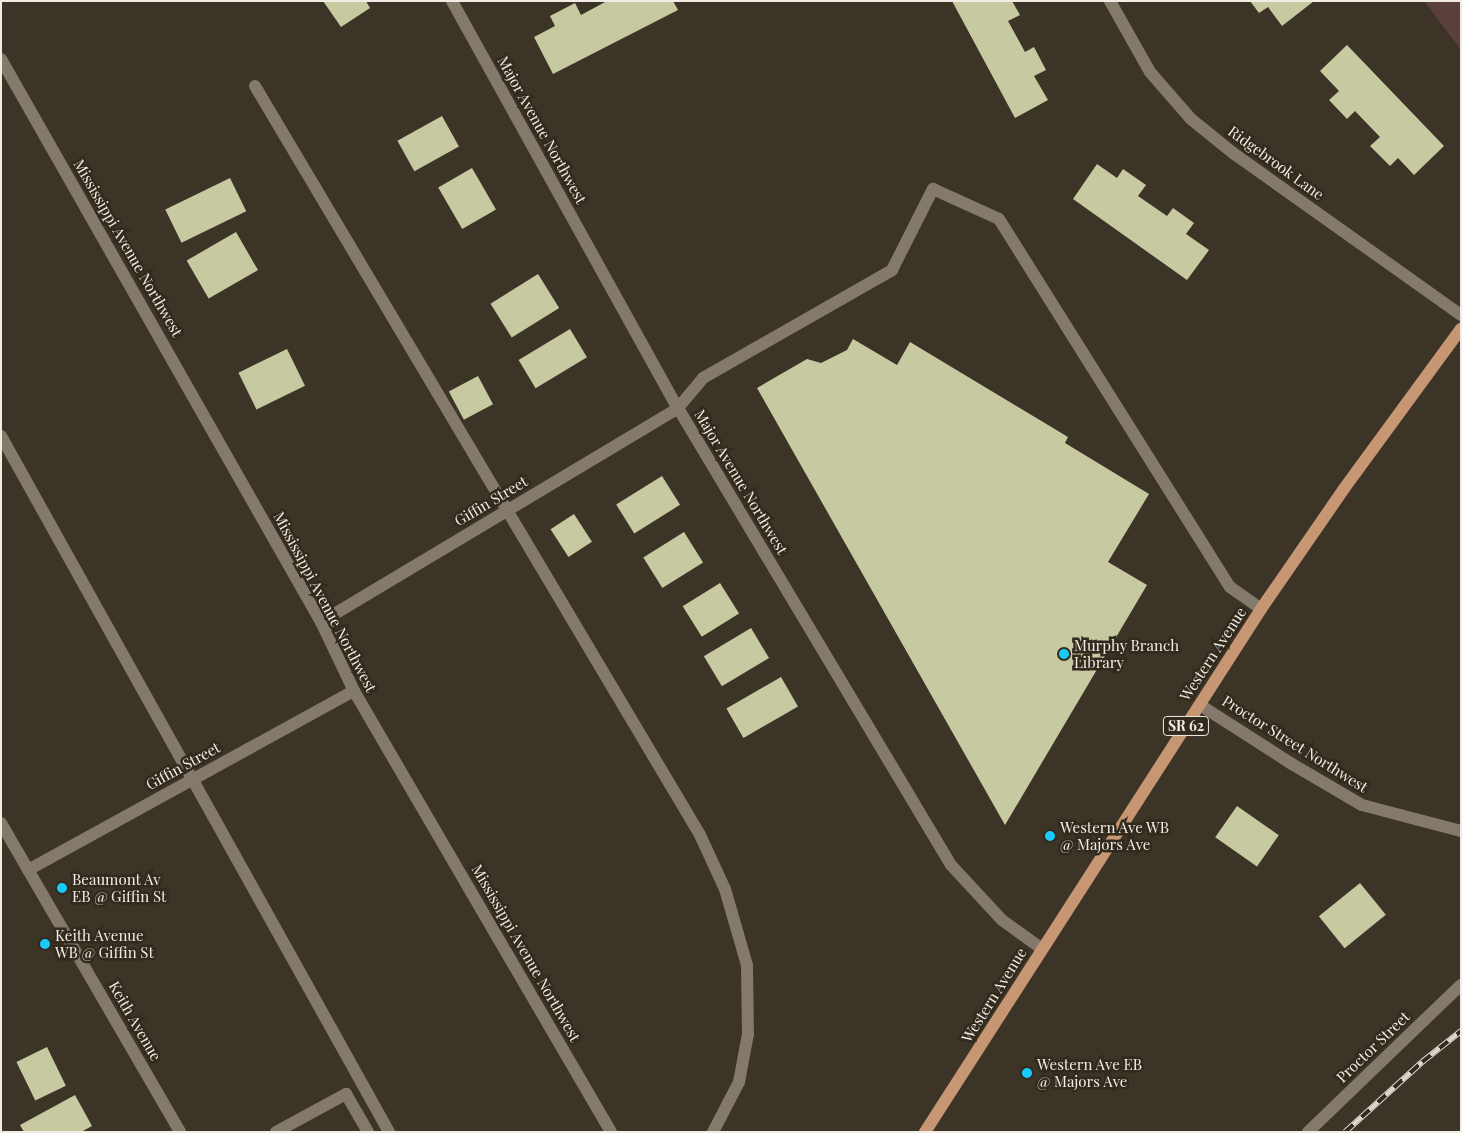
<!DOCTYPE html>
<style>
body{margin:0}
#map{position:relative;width:1462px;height:1133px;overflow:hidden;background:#3c3427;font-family:"Playfair Display",serif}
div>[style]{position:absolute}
.green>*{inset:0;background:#5b3f3c}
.building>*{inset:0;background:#c7caa0;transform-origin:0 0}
.service>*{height:12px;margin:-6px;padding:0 6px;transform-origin:6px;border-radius:6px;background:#837a6b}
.minor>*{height:12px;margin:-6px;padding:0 6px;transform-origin:6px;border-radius:6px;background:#837a6b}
.tertiary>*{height:12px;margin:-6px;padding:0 6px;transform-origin:6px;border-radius:6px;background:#837a6b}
.primary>*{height:12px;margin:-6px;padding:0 6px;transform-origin:6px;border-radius:6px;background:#c79672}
.rail>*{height:5.5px;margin-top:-2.75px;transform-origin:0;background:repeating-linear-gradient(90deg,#322a1d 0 11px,#dcd7ce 0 22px);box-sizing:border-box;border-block:1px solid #dcd7ce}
.dots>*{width:14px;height:14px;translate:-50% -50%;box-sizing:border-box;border:2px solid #322a1d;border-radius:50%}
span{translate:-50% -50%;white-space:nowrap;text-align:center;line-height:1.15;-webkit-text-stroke:5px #322a1d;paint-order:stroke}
.shield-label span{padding:1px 4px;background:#322a1d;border:1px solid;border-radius:4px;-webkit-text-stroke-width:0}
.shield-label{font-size:14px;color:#f1ece4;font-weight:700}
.street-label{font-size:15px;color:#f1ece4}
.poi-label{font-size:15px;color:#f1ece4}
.left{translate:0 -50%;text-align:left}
.frame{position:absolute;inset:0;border:2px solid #f1ece4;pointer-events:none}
</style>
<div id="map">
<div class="green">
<div style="clip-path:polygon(1424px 1px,1461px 1px,1461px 50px)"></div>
</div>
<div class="building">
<div style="clip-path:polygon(323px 1px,366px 1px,370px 8px,341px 27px)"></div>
<div style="clip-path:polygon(607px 1px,673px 1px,678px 10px,553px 74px,534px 37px,555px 26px,550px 16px,575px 3px,581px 15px)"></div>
<div style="clip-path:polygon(952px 1px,1012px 1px,1020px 15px,1008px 21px,1025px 52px,1034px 47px,1046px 70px,1034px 76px,1048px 100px,1015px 118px)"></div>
<div style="clip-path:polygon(1250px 1px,1314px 1px,1282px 26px,1268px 7px,1259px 13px)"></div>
<div style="clip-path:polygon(1347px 45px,1444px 146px,1414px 175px,1398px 158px,1390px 166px,1370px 146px,1380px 137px,1355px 111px,1347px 119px,1329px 100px,1339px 91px,1320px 71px)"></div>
<div style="left:442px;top:116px;width:35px;height:51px;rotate:61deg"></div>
<div style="clip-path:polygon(1097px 164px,1117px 178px,1123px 169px,1146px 185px,1138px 196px,1167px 216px,1173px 208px,1194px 223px,1186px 234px,1209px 250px,1187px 280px,1073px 199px)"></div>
<div style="left:472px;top:168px;width:48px;height:39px;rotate:60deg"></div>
<div style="left:230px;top:178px;width:37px;height:72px;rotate:64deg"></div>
<div style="left:236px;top:232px;width:44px;height:57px;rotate:60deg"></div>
<div style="left:538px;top:274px;width:40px;height:56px;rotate:58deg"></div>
<div style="left:570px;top:329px;width:33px;height:60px;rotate:59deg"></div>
<div style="clip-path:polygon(853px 339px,897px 365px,910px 342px,1068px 437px,1065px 443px,1149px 494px,1108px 562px,1147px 585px,1005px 825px,757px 388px,807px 359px,821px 363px,847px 350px)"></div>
<div style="left:287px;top:349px;width:41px;height:54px;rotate:64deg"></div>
<div style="left:478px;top:376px;width:32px;height:33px;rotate:62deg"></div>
<div style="left:662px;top:476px;width:34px;height:54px;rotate:58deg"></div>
<div style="left:574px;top:514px;width:33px;height:28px;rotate:57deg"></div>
<div style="left:684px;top:532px;width:36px;height:48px;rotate:58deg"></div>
<div style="left:720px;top:583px;width:36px;height:44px;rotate:58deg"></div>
<div style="left:751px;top:628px;width:35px;height:55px;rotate:59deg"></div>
<div style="left:781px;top:677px;width:34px;height:63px;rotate:60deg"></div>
<div style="left:1237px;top:806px;width:51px;height:38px;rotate:35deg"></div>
<div style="left:1360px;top:883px;width:41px;height:53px;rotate:51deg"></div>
<div style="left:47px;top:1047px;width:43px;height:34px;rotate:64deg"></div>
<div style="clip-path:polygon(75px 1095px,92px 1126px,81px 1132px,24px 1132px,20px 1125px)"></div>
</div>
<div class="service">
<div style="left:255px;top:86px;width:871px;rotate:59.28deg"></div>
<div style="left:700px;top:835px;width:60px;rotate:65.2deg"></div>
<div style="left:725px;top:889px;width:79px;rotate:73.9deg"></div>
<div style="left:747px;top:965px;width:69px;rotate:89.2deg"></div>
<div style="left:748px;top:1034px;width:49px;rotate:100.6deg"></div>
<div style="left:739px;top:1082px;width:56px;rotate:117.5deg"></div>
<div style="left:678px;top:408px;width:39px;rotate:-50deg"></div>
<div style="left:703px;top:378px;width:218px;rotate:-29.7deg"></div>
<div style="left:892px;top:270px;width:91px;rotate:-63.2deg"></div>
<div style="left:933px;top:189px;width:72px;rotate:24.4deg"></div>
<div style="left:999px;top:219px;width:434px;rotate:57.9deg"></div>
<div style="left:1230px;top:587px;width:38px;rotate:35deg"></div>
<div style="left:1px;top:436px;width:797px;rotate:60.86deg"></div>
<div style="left:276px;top:1132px;width:80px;rotate:-28.5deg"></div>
<div style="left:346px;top:1094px;width:44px;rotate:59.9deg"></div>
</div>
<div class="minor">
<div style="left:452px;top:1px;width:466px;rotate:61deg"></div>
<div style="left:678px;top:408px;width:532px;rotate:59.15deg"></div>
<div style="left:951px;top:865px;width:75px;rotate:47.2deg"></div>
<div style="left:1002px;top:920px;width:49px;rotate:35.9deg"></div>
<div style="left:1110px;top:1px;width:81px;rotate:60.6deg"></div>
<div style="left:1150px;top:72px;width:62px;rotate:48.9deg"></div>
<div style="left:1191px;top:119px;width:54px;rotate:39deg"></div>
<div style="left:1233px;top:153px;width:280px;rotate:35.4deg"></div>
<div style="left:1px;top:59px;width:648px;rotate:60.39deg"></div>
<div style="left:321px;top:622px;width:76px;rotate:64.4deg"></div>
<div style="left:354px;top:691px;width:510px;rotate:59.77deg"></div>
<div style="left:321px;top:622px;width:416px;rotate:-30.9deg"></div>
<div style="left:1200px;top:705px;width:109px;rotate:32.7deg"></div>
<div style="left:1292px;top:764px;width:81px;rotate:30.4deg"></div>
<div style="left:1362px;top:805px;width:102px;rotate:14.7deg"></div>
<div style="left:28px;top:870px;width:372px;rotate:-28.8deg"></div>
<div style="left:1308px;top:1132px;width:212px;rotate:-43.9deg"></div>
</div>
<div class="tertiary">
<div style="left:1px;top:823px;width:357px;rotate:59.9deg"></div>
</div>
<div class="primary">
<div style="left:925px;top:1132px;width:622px;rotate:-57.28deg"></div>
<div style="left:1261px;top:609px;width:145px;rotate:-55.4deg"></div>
<div style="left:1343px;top:490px;width:200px;rotate:-53.8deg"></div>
</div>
<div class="rail">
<div style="left:1345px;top:1132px;width:104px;rotate:-42.3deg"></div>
<div style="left:1422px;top:1062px;width:50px;rotate:-38.5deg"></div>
</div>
<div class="dots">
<div style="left:1064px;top:654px;background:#1bcafc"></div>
<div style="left:1050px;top:836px;background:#1bcafc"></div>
<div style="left:62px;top:888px;background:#1bcafc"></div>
<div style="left:45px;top:944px;background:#1bcafc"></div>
<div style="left:1027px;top:1073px;background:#1bcafc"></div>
</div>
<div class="shield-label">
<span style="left:1186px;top:726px">SR 62</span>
</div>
<div class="street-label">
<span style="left:542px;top:130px;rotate:61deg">Major Avenue Northwest</span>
<span style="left:1276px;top:163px;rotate:36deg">Ridgebrook Lane</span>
<span style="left:128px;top:248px;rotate:60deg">Mississippi Avenue Northwest</span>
<span style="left:741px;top:482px;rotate:59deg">Major Avenue Northwest</span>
<span style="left:491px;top:501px;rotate:-31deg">Giffin Street</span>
<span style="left:325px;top:602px;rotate:62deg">Mississippi Avenue Northwest</span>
<span style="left:1213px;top:654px;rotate:-57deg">Western Avenue</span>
<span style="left:1295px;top:744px;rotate:32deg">Proctor Street Northwest</span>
<span style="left:183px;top:766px;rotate:-29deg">Giffin Street</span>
<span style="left:526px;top:953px;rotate:60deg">Mississippi Avenue Northwest</span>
<span style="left:994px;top:995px;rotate:-58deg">Western Avenue</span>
<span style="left:135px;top:1021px;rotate:60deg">Keith Avenue</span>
<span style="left:1373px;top:1047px;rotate:-44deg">Proctor Street</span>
</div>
<div class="poi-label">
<span class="left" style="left:1074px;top:654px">Murphy Branch<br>Library</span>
<span class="left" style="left:1060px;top:836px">Western Ave WB<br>@ Majors Ave</span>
<span class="left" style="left:72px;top:888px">Beaumont Av<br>EB @ Giffin St</span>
<span class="left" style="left:55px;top:944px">Keith Avenue<br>WB @ Giffin St</span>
<span class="left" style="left:1037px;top:1073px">Western Ave EB<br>@ Majors Ave</span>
</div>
<div class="frame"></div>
</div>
